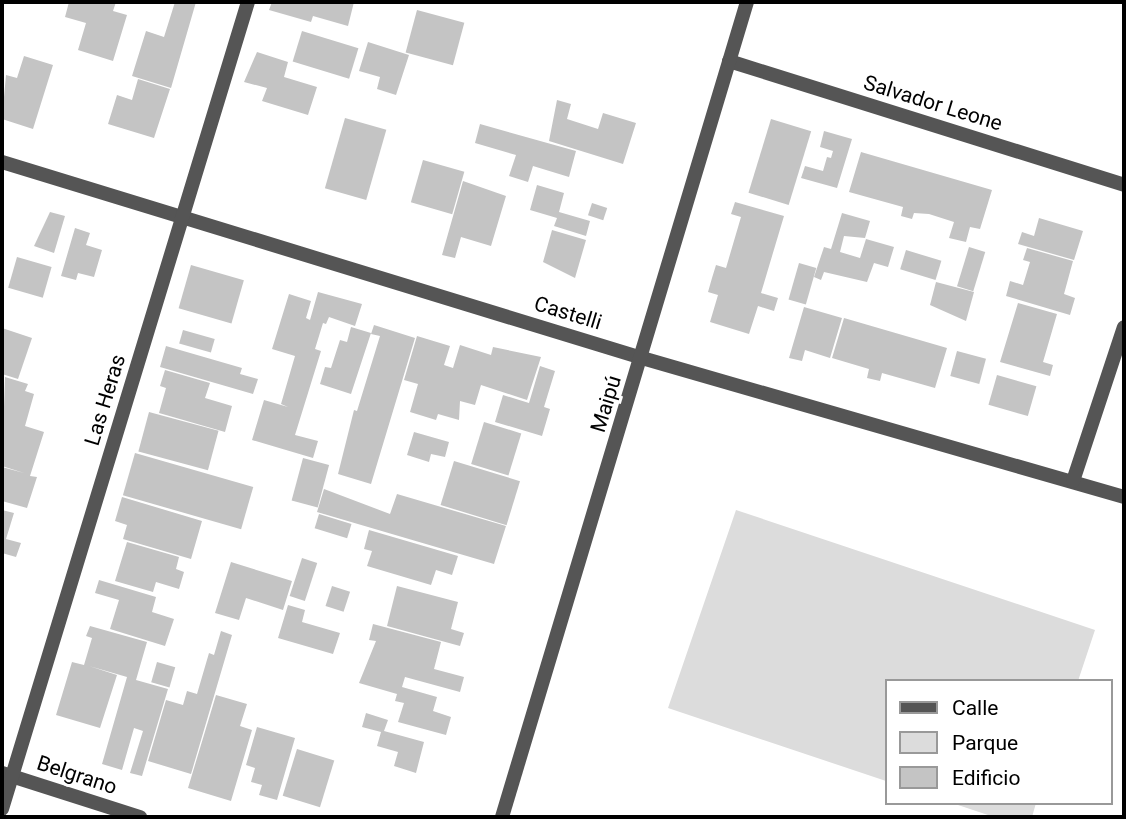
<!DOCTYPE html>
<meta charset="utf-8">
<style>
body{margin:0}
#map{position:relative;width:1126px;height:819px;overflow:hidden;background:#fff;font-family:Roboto,sans-serif}
div>[style]{position:absolute}
.green>*{inset:0;background:#dcdcdc}
.building>*{inset:0;background:#c4c4c4;transform-origin:0 0}
.street>*{height:14px;margin:-7px;padding:0 7px;transform-origin:7px;border-radius:7px;background:#555}
span{translate:-50% -50%;white-space:nowrap;text-align:center;line-height:1.15;-webkit-text-stroke:6px #fff;paint-order:stroke}
.street-label{font-size:21px;color:#000}
.frame{position:absolute;inset:0;border:4px solid #000;pointer-events:none}
.legend{position:absolute;left:885px;top:679px;width:228px;height:126px;box-sizing:border-box;background:#fff;border:2px solid #999;margin:0;padding:9px 12px;list-style:none;font-size:21px;color:#000}
.legend li{display:flex;align-items:center;gap:14px;height:35px}
.legend b{width:35px;border:2px solid #999}
</style>
<div id="map">
<div class="green">
<div style="clip-path:polygon(736px 510px,1095px 630px,1078px 681px,886px 681px,886px 781px,668px 708px)"></div>
<div style="clip-path:polygon(952px 803px,1036px 803px,1032px 817px,994px 817px)"></div>
</div>
<div class="building">
<div style="clip-path:polygon(69px 2px,116px 2px,113px 11px,127px 15px,113px 61px,78px 50px,86px 23px,65px 17px)"></div>
<div style="clip-path:polygon(175px 2px,196px 2px,171px 88px,132px 76px,146px 31px,164px 37px)"></div>
<div style="clip-path:polygon(272px 2px,354px 2px,348px 26px,313px 16px,311px 22px,269px 10px)"></div>
<div style="left:417px;top:10px;width:49px;height:44px;rotate:15deg"></div>
<div style="left:302px;top:31px;width:59px;height:32px;rotate:17deg"></div>
<div style="clip-path:polygon(368px 42px,409px 55px,396px 95px,377px 89px,380px 77px,359px 71px)"></div>
<div style="clip-path:polygon(257px 52px,288px 62px,284px 77px,317px 87px,308px 115px,262px 101px,267px 88px,244px 82px)"></div>
<div style="clip-path:polygon(24px 56px,53px 65px,33px 129px,2px 119px,6px 75px,17px 78px)"></div>
<div style="clip-path:polygon(138px 79px,170px 89px,154px 138px,108px 124px,117px 95px,132px 100px)"></div>
<div style="clip-path:polygon(557px 100px,571px 104px,567px 119px,598px 129px,603px 113px,636px 123px,623px 164px,549px 141px)"></div>
<div style="left:345px;top:118px;width:43px;height:73px;rotate:16deg"></div>
<div style="left:771px;top:119px;width:42px;height:77px;rotate:17deg"></div>
<div style="clip-path:polygon(480px 124px,576px 151px,569px 177px,533px 166px,528px 182px,509px 176px,516px 155px,475px 143px)"></div>
<div style="clip-path:polygon(824px 131px,852px 139px,837px 188px,801px 178px,805px 166px,823px 171px,827px 157px,831px 158px,833px 151px,820px 147px)"></div>
<div style="clip-path:polygon(861px 152px,992px 190px,980px 229px,970px 227px,966px 242px,949px 238px,954px 222px,929px 214px,914px 213px,912px 219px,901px 216px,903px 207px,849px 192px)"></div>
<div style="left:423px;top:160px;width:43px;height:44px;rotate:16deg"></div>
<div style="clip-path:polygon(463px 181px,506px 196px,491px 246px,461px 237px,455px 258px,442px 255px)"></div>
<div style="clip-path:polygon(537px 185px,564px 193px,559px 212px,590px 221px,586px 236px,554px 226px,557px 218px,530px 210px)"></div>
<div style="clip-path:polygon(735px 202px,784px 216px,761px 293px,778px 298px,774px 311px,758px 306px,749px 334px,710px 322px,718px 295px,708px 292px,712px 278px,716px 265px,726px 268px,741px 217px,731px 214px)"></div>
<div style="left:592px;top:203px;width:16px;height:13px;rotate:18deg"></div>
<div style="clip-path:polygon(50px 212px,65px 216px,54px 253px,34px 246px)"></div>
<div style="clip-path:polygon(842px 213px,870px 221px,865px 238px,844px 236px,840px 252px,860px 258px,866px 239px,894px 247px,888px 267px,874px 263px,867px 282px,824px 272px,821px 280px,814px 277px,824px 247px,831px 249px)"></div>
<div style="clip-path:polygon(1039px 218px,1083px 231px,1074px 260px,1018px 244px,1022px 232px,1034px 236px)"></div>
<div style="clip-path:polygon(75px 228px,90px 233px,86px 245px,102px 250px,94px 277px,78px 273px,76px 280px,61px 276px)"></div>
<div style="clip-path:polygon(552px 230px,586px 240px,575px 278px,543px 262px)"></div>
<div style="left:969px;top:247px;width:17px;height:41px;rotate:17deg"></div>
<div style="clip-path:polygon(1027px 248px,1073px 261px,1064px 294px,1075px 298px,1070px 315px,1006px 296px,1010px 281px,1023px 285px,1030px 262px,1023px 260px)"></div>
<div style="left:906px;top:250px;width:37px;height:20px;rotate:17deg"></div>
<div style="left:17px;top:257px;width:36px;height:32px;rotate:16deg"></div>
<div style="left:799px;top:263px;width:18px;height:38px;rotate:16deg"></div>
<div style="left:191px;top:265px;width:55px;height:45px;rotate:16deg"></div>
<div style="clip-path:polygon(936px 282px,974px 292px,966px 321px,930px 305px)"></div>
<div style="clip-path:polygon(318px 292px,362px 304px,355px 326px,329px 317px,326px 324px,323px 323px,315px 349px,321px 351px,295px 435px,318px 441px,313px 458px,252px 440px,264px 400px,288px 407px,281px 404px,295px 356px,272px 349px,289px 294px,311px 301px,306px 318px,310px 320px)"></div>
<div style="clip-path:polygon(1018px 303px,1057px 314px,1043px 362px,1053px 365px,1050px 376px,1000px 362px)"></div>
<div style="clip-path:polygon(804px 307px,842px 318px,830px 358px,805px 350px,802px 361px,789px 358px)"></div>
<div style="clip-path:polygon(844px 318px,947px 348px,935px 388px,882px 373px,880px 381px,867px 378px,869px 369px,832px 358px)"></div>
<div style="clip-path:polygon(374px 325px,415px 338px,371px 484px,338px 474px,354px 410px,357px 411px,380px 336px,371px 334px)"></div>
<div style="clip-path:polygon(351px 327px,371px 333px,351px 394px,320px 384px,325px 367px,331px 368px,340px 340px,347px 342px)"></div>
<div style="clip-path:polygon(2px 328px,32px 338px,18px 379px,2px 374px)"></div>
<div style="left:183px;top:330px;width:33px;height:14px;rotate:16deg"></div>
<div style="clip-path:polygon(417px 336px,450px 346px,444px 365px,453px 368px,460px 345px,491px 355px,493px 347px,541px 357px,527px 400px,481px 385px,475px 405px,460px 401px,459px 420px,438px 414px,436px 420px,410px 412px,418px 384px,404px 380px)"></div>
<div style="clip-path:polygon(166px 346px,242px 368px,240px 374px,258px 379px,253px 394px,160px 367px)"></div>
<div style="left:957px;top:351px;width:30px;height:26px;rotate:15deg"></div>
<div style="clip-path:polygon(540px 366px,555px 371px,544px 407px,550px 409px,542px 436px,495px 422px,503px 395px,529px 403px)"></div>
<div style="clip-path:polygon(165px 370px,210px 383px,205px 398px,232px 406px,225px 432px,159px 413px,166px 388px,160px 386px)"></div>
<div style="left:997px;top:375px;width:41px;height:31px;rotate:16deg"></div>
<div style="clip-path:polygon(5px 377px,28px 384px,25px 391px,34px 394px,25px 426px,44px 432px,30px 476px,37px 477px,27px 508px,2px 501px,2px 467px,24px 473px,2px 466px)"></div>
<div style="left:149px;top:412px;width:72px;height:41px;rotate:15deg"></div>
<div style="left:484px;top:422px;width:39px;height:44px;rotate:17deg"></div>
<div style="clip-path:polygon(414px 432px,449px 442px,445px 457px,431px 454px,429px 462px,407px 455px)"></div>
<div style="left:135px;top:453px;width:123px;height:44px;rotate:16deg"></div>
<div style="left:303px;top:458px;width:27px;height:44px;rotate:15deg"></div>
<div style="left:454px;top:461px;width:69px;height:46px;rotate:17deg"></div>
<div style="clip-path:polygon(324px 489px,390px 514px,397px 494px,506px 526px,494px 564px,317px 512px)"></div>
<div style="clip-path:polygon(122px 497px,202px 521px,191px 559px,123px 539px,127px 525px,115px 521px)"></div>
<div style="clip-path:polygon(2px 510px,14px 513px,6px 539px,21px 543px,16px 557px,2px 553px)"></div>
<div style="left:319px;top:514px;width:34px;height:15px;rotate:17deg"></div>
<div style="clip-path:polygon(369px 530px,458px 556px,452px 575px,436px 570px,431px 585px,367px 566px,372px 551px,364px 549px)"></div>
<div style="clip-path:polygon(127px 542px,179px 557px,176px 569px,184px 572px,179px 589px,156px 582px,153px 592px,115px 581px)"></div>
<div style="left:302px;top:558px;width:16px;height:40px;rotate:18deg"></div>
<div style="clip-path:polygon(231px 562px,292px 581px,283px 610px,246px 598px,239px 620px,215px 613px)"></div>
<div style="clip-path:polygon(99px 580px,156px 597px,152px 612px,174px 619px,165px 646px,110px 629px,119px 600px,95px 593px)"></div>
<div style="left:332px;top:586px;width:19px;height:21px;rotate:18deg"></div>
<div style="clip-path:polygon(397px 586px,458px 602px,451px 629px,464px 633px,460px 646px,387px 626px)"></div>
<div style="clip-path:polygon(288px 605px,305px 610px,302px 622px,340px 633px,333px 654px,278px 638px)"></div>
<div style="clip-path:polygon(373px 624px,441px 642px,434px 669px,464px 677px,460px 692px,405px 677px,402px 687px,437px 697px,433px 711px,451px 717px,446px 735px,398px 722px,404px 703px,395px 701px,397px 694px,359px 683px,376px 641px,369px 640px)"></div>
<div style="clip-path:polygon(90px 626px,147px 642px,136px 680px,168px 689px,142px 776px,130px 773px,143px 731px,134px 728px,122px 770px,102px 764px,127px 677px,89px 666px,117px 675px,100px 728px,56px 715px,72px 662px,84px 665px,92px 638px,86px 636px)"></div>
<div style="clip-path:polygon(221px 631px,232px 635px,191px 774px,148px 761px,166px 700px,183px 705px,187px 691px,197px 694px,209px 653px,214px 655px)"></div>
<div style="left:157px;top:662px;width:19px;height:21px;rotate:16deg"></div>
<div style="clip-path:polygon(216px 695px,247px 704px,240px 726px,252px 730px,231px 801px,188px 788px)"></div>
<div style="clip-path:polygon(366px 713px,388px 720px,384px 731px,424px 742px,416px 773px,394px 766px,398px 752px,377px 746px,381px 732px,362px 727px)"></div>
<div style="clip-path:polygon(257px 727px,295px 738px,277px 800px,259px 795px,262px 785px,251px 782px,255px 768px,246px 765px)"></div>
<div style="left:297px;top:749px;width:39px;height:49px;rotate:17deg"></div>
</div>
<div class="street">
<div style="left:729px;top:61px;width:414px;rotate:17.4deg"></div>
<div style="left:2px;top:162px;width:669px;rotate:17.03deg"></div>
<div style="left:642px;top:358px;width:502px;rotate:16.09deg"></div>
<div style="left:1073px;top:481px;width:162px;rotate:-71.7deg"></div>
<div style="left:2px;top:773px;width:145px;rotate:17.7deg"></div>
<div style="left:2px;top:809px;width:844px;rotate:-73.05deg"></div>
<div style="left:502px;top:817px;width:851px;rotate:-73.27deg"></div>
</div>
<div class="street-label">
<span style="left:933px;top:103px;rotate:17deg">Salvador Leone</span>
<span style="left:568px;top:313px;rotate:17deg">Castelli</span>
<span style="left:105px;top:400px;rotate:-73deg">Las Heras</span>
<span style="left:606px;top:404px;rotate:-73deg">Maipú</span>
<span style="left:77px;top:775px;rotate:18deg">Belgrano</span>
</div>
<div class="frame"></div>
<ul class="legend">
<li><b style="height:9px;background:#555"></b>Calle</li>
<li><b style="height:19px;background:#dcdcdc"></b>Parque</li>
<li><b style="height:19px;background:#c4c4c4"></b>Edificio</li>
</ul>
</div>
